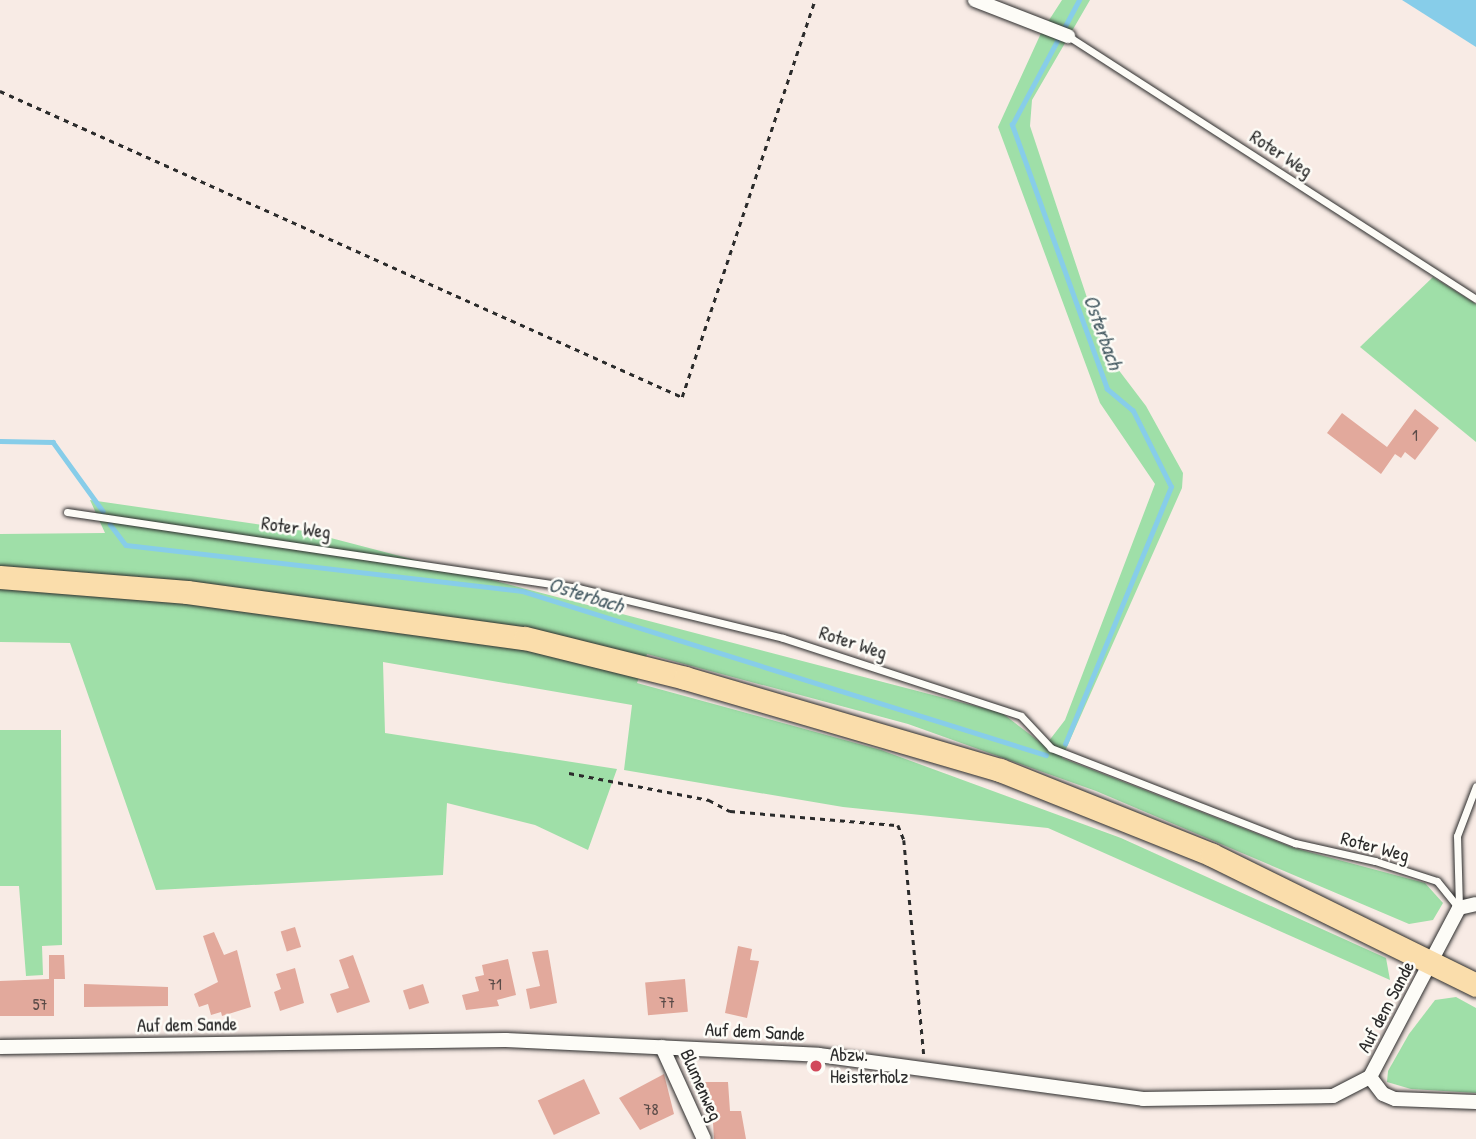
<!DOCTYPE html>
<style>
body{margin:0}
#map{position:relative;width:1476px;height:1139px;overflow:hidden;background:#f8ebe5;font-family:"Patrick Hand",sans-serif}
div>[style]{position:absolute}
.green>*{inset:0;background:#9fdfa8}
.water>*{inset:0;background:#87cde9}
.stream>*{height:4.5px;margin:-2.25px;padding:0 2.25px;transform-origin:2.25px;border-radius:2.25px;background:#87cde9}
.building>*{inset:0;background:#e2a99c;transform-origin:0 0}
.path>*{height:2.5px;margin-top:-1.25px;transform-origin:0;background:repeating-linear-gradient(90deg,#2b2b2b 0 5px,transparent 0 10px)}
.roads{filter:drop-shadow(0 0 2px #2b2b2b) drop-shadow(0 0 2px #2b2b2b)}
.lane>*{height:7px;margin:-3.5px;padding:0 3.5px;transform-origin:3.5px;border-radius:3.5px;background:#fdfcf7}
.street>*{height:14px;margin:-7px;padding:0 7px;transform-origin:7px;border-radius:7px;background:#fdfcf7}
.primary>*{height:23px;margin:-11.5px;padding:0 11.5px;transform-origin:11.5px;border-radius:11.5px;background:#faddab}
.dots>*{width:19px;height:19px;translate:-50% -50%;box-sizing:border-box;border:4px solid #fdfcf7;border-radius:50%}
span{translate:-50% -50%;white-space:nowrap;text-align:center;line-height:1.15;-webkit-text-stroke:5px #fdfcf7;paint-order:stroke}
.number-label{font-size:16px;color:#594a47}
.number-label span{-webkit-text-stroke-width:0}
.street-label{font-size:19px;color:#2b2b2b}
.poi-label{font-size:19px;color:#2b2b2b}
.left{translate:0 -50%;text-align:left}
.water-label{font-size:21px;color:#475c64;font-style:italic}
</style>
<div id="map">
<div class="green">
<div style="clip-path:polygon(1062px 0,1090px 0,1032px 100px,1030px 126px,1105px 352px,1146px 406px,1183px 473px,1182px 488px,1062px 758px,1294px 848px,1425px 883px,1443px 903px,1433px 920px,1409px 924px,1096px 791px,908px 724px,647px 654px,637px 683px,881px 750px,1121px 838px,1386px 958px,1390px 980px,1048px 828px,843px 807px,624px 770px,632px 705px,383px 662px,385px 733px,617px 769px,588px 850px,535px 825px,447px 803px,443px 875px,156px 890px,70px 643px,0 642px,0 534px,105px 533px,90px 500px,304px 531px,1002px 713px,1045px 746px,1065px 720px,1155px 484px,1100px 403px,998px 127px,1042px 31px)"></div>
<div style="clip-path:polygon(1433px 277px,1476px 304px,1476px 442px,1360px 347px)"></div>
<div style="clip-path:polygon(0 730px,61px 730px,62px 945px,42px 946px,43px 975px,26px 976px,19px 886px,0 886px)"></div>
<div style="clip-path:polygon(1456px 997px,1476px 1008px,1476px 1093px,1411px 1089px,1387px 1082px,1388px 1071px,1409px 1034px,1435px 1000px)"></div>
</div>
<div class="water">
<div style="clip-path:polygon(1402px 0,1476px 0,1476px 47px)"></div>
</div>
<div class="stream">
<div style="left:0;top:441px;width:53px;rotate:1.1deg"></div>
<div style="left:53px;top:442px;width:85px;rotate:54.1deg"></div>
<div style="left:110px;top:524px;width:26px;rotate:53deg"></div>
<div style="left:126px;top:545px;width:399px;rotate:6.6deg"></div>
<div style="left:522px;top:591px;width:549px;rotate:17.38deg"></div>
<div style="left:1065px;top:744px;width:278px;rotate:-67.6deg"></div>
<div style="left:1171px;top:487px;width:85px;rotate:-116.6deg"></div>
<div style="left:1133px;top:411px;width:34px;rotate:-140deg"></div>
<div style="left:1107px;top:389px;width:281px;rotate:-109.8deg"></div>
<div style="left:1012px;top:125px;width:142px;rotate:-61.8deg"></div>
</div>
<div class="building">
<div style="clip-path:polygon(1415px 409px,1439px 428px,1415px 460px,1405px 452px,1401px 458px,1395px 454px,1381px 474px,1327px 433px,1342px 413px,1387px 447px)"></div>
<div style="left:295px;top:927px;width:21px;height:15px;rotate:73deg"></div>
<div style="clip-path:polygon(214px 932px,224px 955px,237px 950px,251px 1007px,222px 1016px,221px 1012px,211px 1015px,208px 1004px,199px 1007px,194px 994px,218px 982px,203px 936px)"></div>
<div style="clip-path:polygon(738px 946px,752px 949px,750px 960px,759px 961px,747px 1018px,725px 1013px)"></div>
<div style="clip-path:polygon(548px 950px,557px 1003px,530px 1009px,526px 989px,540px 986px,532px 952px)"></div>
<div style="clip-path:polygon(49px 955px,64px 955px,65px 979px,54px 979px,54px 1016px,0 1016px,0 981px,49px 979px)"></div>
<div style="clip-path:polygon(353px 955px,370px 1002px,337px 1013px,330px 994px,349px 988px,339px 960px)"></div>
<div style="clip-path:polygon(508px 959px,516px 995px,497px 1000px,499px 1006px,466px 1010px,462px 995px,479px 991px,475px 977px,484px 975px,482px 965px)"></div>
<div style="clip-path:polygon(295px 968px,304px 1003px,280px 1011px,274px 992px,281px 989px,276px 974px)"></div>
<div style="left:685px;top:979px;width:33px;height:40px;rotate:85deg"></div>
<div style="clip-path:polygon(84px 984px,168px 987px,168px 1006px,84px 1007px)"></div>
<div style="left:423px;top:984px;width:20px;height:21px;rotate:72deg"></div>
<div style="clip-path:polygon(664px 1074px,674px 1114px,640px 1130px,619px 1098px)"></div>
<div style="left:584px;top:1079px;width:38px;height:51px;rotate:65deg"></div>
<div style="clip-path:polygon(702px 1082px,728px 1082px,730px 1111px,741px 1111px,746px 1139px,714px 1139px,712px 1106px,702px 1105px)"></div>
</div>
<div class="path">
<div style="left:0;top:91px;width:748px;rotate:24.16deg"></div>
<div style="left:682px;top:397px;width:419px;rotate:-71.5deg"></div>
<div style="left:569px;top:773px;width:143px;rotate:10.9deg"></div>
<div style="left:709px;top:800px;width:24px;rotate:28deg"></div>
<div style="left:730px;top:811px;width:169px;rotate:4.8deg"></div>
<div style="left:898px;top:825px;width:16px;rotate:68deg"></div>
<div style="left:904px;top:840px;width:215px;rotate:84.7deg"></div>
</div>
<div class="roads">
<div class="lane">
<div style="left:1068px;top:36px;width:485px;rotate:32.8deg"></div>
<div style="left:67px;top:512px;width:517px;rotate:8.46deg"></div>
<div style="left:578px;top:588px;width:211px;rotate:13.7deg"></div>
<div style="left:783px;top:638px;width:250px;rotate:18.1deg"></div>
<div style="left:1021px;top:716px;width:44px;rotate:46.8deg"></div>
<div style="left:1051px;top:748px;width:262px;rotate:21.3deg"></div>
<div style="left:1295px;top:843px;width:82px;rotate:12.7deg"></div>
<div style="left:1375px;top:861px;width:65px;rotate:17.9deg"></div>
<div style="left:1437px;top:881px;width:35px;rotate:51deg"></div>
<div style="left:1459px;top:907px;width:71px;rotate:-91.6deg"></div>
<div style="left:1457px;top:836px;width:53px;rotate:-69.2deg"></div>
</div>
<div class="street">
<div style="left:975px;top:0;width:100px;rotate:21.2deg"></div>
<div style="left:0;top:1047px;width:506px;rotate:-0.79deg"></div>
<div style="left:506px;top:1040px;width:313px;rotate:2.7deg"></div>
<div style="left:819px;top:1055px;width:327px;rotate:7.7deg"></div>
<div style="left:1143px;top:1099px;width:190px;rotate:-0.9deg"></div>
<div style="left:1333px;top:1096px;width:42px;rotate:-27.2deg"></div>
<div style="left:1370px;top:1077px;width:191px;rotate:-62.2deg"></div>
<div style="left:1459px;top:908px;width:17px;rotate:-13deg"></div>
<div style="left:662px;top:1047px;width:101px;rotate:65.5deg"></div>
<div style="left:1370px;top:1077px;width:21px;rotate:53deg"></div>
<div style="left:1383px;top:1094px;width:13px;rotate:23deg"></div>
<div style="left:1395px;top:1099px;width:81px;rotate:2.1deg"></div>
</div>
<div class="primary">
<div style="left:0;top:577px;width:188px;rotate:4.6deg"></div>
<div style="left:187px;top:592px;width:341px;rotate:7.8deg"></div>
<div style="left:525px;top:638px;width:165px;rotate:14deg"></div>
<div style="left:685px;top:678px;width:328px;rotate:16.3deg"></div>
<div style="left:1000px;top:770px;width:228px;rotate:21.8deg"></div>
<div style="left:1212px;top:855px;width:294px;rotate:26.2deg"></div>
</div>
</div>
<div class="dots">
<div style="left:816px;top:1066px;background:#d1495b"></div>
</div>
<div class="number-label">
<span style="left:1415px;top:435px">1</span>
<span style="left:495px;top:984px">71</span>
<span style="left:667px;top:1002px">77</span>
<span style="left:40px;top:1004px">57</span>
<span style="left:651px;top:1109px">78</span>
</div>
<div class="street-label">
<span style="left:1281px;top:154px;rotate:33deg">Roter Weg</span>
<span style="left:296px;top:528px;rotate:8deg">Roter Weg</span>
<span style="left:853px;top:643px;rotate:18deg">Roter Weg</span>
<span style="left:1375px;top:847px;rotate:15deg">Roter Weg</span>
<span style="left:1386px;top:1007px;rotate:-62deg">Auf dem Sande</span>
<span style="left:187px;top:1025px;rotate:-1deg">Auf dem Sande</span>
<span style="left:755px;top:1032px;rotate:3deg">Auf dem Sande</span>
<span style="left:701px;top:1085px;rotate:66deg">Blumenweg</span>
</div>
<div class="poi-label">
<span class="left" style="left:830px;top:1066px">Abzw.<br>Heisterholz</span>
</div>
<div class="water-label">
<span style="left:1103px;top:332px;rotate:70deg">Osterbach</span>
<span style="left:586px;top:595px;rotate:17deg">Osterbach</span>
</div>
</div>
